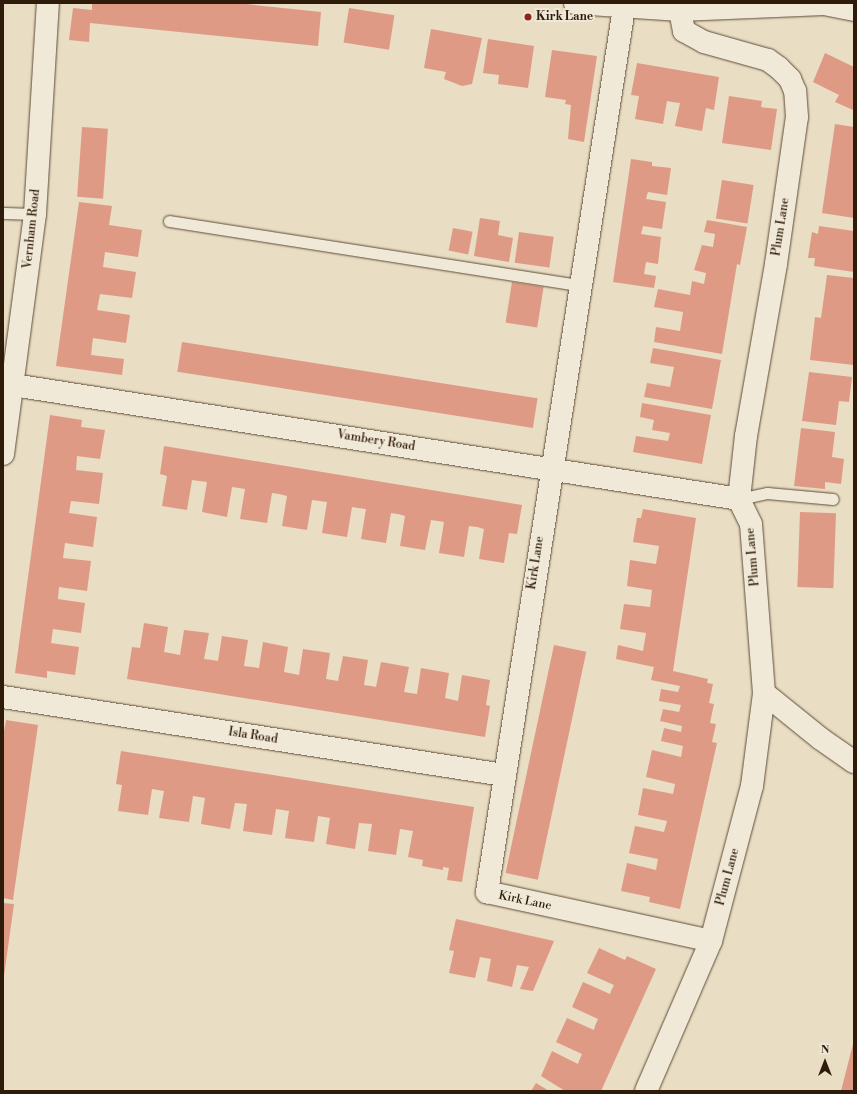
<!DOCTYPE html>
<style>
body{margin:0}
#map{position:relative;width:857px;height:1094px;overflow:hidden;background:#e9ddc3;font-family:"Libre Bodoni",serif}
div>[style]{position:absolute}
.building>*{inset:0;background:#df9a85;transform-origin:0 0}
.roads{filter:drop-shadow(0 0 1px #5e4c38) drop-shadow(0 0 1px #5e4c38)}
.lane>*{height:11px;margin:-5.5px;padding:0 5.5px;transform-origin:5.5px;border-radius:5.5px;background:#f1e9d8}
.street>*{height:22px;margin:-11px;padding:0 11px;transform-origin:11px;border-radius:11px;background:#f1e9d8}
.secondary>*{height:22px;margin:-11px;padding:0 11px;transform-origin:11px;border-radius:11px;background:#f1e9d8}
.dots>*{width:11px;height:11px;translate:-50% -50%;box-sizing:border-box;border:2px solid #f1e9d8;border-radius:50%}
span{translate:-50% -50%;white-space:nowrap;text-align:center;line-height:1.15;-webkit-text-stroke:3.5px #f1e9d8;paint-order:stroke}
.poi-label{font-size:12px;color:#2f1b09;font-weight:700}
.left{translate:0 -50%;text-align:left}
.street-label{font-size:12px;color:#2f1b09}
.frame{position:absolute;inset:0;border:4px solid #2f1b09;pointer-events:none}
.north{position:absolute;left:805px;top:1042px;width:40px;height:40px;-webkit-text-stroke:3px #f1e9d8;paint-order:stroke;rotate:0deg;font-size:11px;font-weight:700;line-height:16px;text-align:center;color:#2f1b09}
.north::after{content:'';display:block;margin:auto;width:14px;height:18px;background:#2f1b09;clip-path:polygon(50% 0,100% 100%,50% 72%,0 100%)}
</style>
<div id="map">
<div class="building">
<div style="clip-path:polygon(92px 3px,236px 3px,321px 12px,318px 46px,90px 23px,89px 42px,69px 40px,73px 8px,92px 10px)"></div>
<div style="left:349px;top:8px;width:46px;height:35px;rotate:9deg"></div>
<div style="clip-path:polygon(431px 29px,482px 38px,472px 84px,462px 86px,444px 79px,446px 72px,424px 68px)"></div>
<div style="clip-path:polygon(488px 39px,534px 46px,528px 88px,498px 84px,499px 75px,483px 73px)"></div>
<div style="clip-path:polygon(552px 50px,597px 56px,584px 142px,568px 139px,571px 105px,565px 104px,566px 100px,545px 97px)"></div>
<div style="clip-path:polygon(825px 53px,854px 67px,853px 110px,835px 102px,839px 95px,813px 82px)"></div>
<div style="clip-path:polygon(637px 63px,719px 77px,714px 110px,706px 108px,702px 131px,675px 126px,680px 103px,672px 102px,667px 101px,663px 124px,635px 119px,639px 96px,631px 95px)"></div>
<div style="clip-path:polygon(729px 96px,762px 101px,761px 107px,777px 109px,771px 150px,722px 143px)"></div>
<div style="clip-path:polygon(835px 124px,854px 127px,854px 218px,822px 213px)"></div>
<div style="left:82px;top:127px;width:26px;height:70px;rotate:4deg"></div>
<div style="clip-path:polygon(631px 159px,652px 162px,652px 166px,671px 168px,667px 195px,648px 192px,647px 195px,646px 199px,666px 202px,662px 229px,643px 226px,641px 234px,661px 237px,658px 264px,646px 262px,644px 274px,656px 276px,654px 288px,613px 282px)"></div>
<div style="left:722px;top:180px;width:32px;height:39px;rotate:9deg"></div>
<div style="clip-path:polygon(79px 202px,112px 206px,109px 225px,142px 230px,138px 257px,105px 252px,103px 267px,136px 272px,132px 298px,100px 294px,97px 310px,130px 315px,126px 343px,93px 338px,92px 346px,91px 355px,124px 359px,122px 375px,56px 366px)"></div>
<div style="clip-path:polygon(480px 218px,500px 221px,498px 235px,513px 238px,509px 262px,474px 256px)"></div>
<div style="clip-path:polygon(707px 220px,747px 227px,740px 265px,737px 264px,722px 354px,654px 342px,656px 327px,680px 331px,683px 312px,654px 307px,658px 289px,690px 295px,692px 281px,704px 284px,706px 273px,694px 270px,702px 245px,713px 247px,715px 234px,704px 232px)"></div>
<div style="clip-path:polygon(819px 226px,854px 231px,854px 272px,814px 266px,815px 258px,808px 258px,812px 232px,818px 234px)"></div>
<div style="left:453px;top:228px;width:20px;height:23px;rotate:11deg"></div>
<div style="left:519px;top:232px;width:35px;height:31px;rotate:8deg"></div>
<div style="clip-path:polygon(827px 275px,854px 278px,854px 365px,810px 360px,815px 317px,821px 318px)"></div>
<div style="left:512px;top:282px;width:32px;height:41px;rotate:9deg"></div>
<div style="left:182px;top:342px;width:360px;height:30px;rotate:9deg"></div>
<div style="clip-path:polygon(653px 348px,721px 360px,712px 409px,644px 397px,647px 383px,670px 387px,674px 367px,650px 363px)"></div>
<div style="clip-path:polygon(809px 372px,852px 377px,849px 402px,839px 401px,836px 425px,802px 421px)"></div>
<div style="clip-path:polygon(642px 403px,711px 415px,702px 464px,633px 452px,636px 436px,668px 441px,670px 433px,652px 430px,654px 420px,640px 417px)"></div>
<div style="clip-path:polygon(50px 415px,82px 420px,81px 427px,105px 430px,100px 459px,77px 456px,76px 470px,103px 473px,99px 504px,71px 501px,69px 513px,97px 517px,93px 547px,65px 543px,63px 558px,91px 561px,87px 591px,59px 587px,58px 599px,85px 603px,81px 633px,53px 629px,51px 643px,79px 647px,75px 675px,47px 671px,47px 678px,15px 673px)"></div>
<div style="clip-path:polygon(801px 428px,835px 432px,832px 457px,844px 459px,841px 484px,825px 482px,825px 489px,794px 486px)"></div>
<div style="clip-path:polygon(164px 446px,522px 505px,517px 534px,509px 533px,504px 563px,479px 559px,484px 529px,477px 527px,469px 526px,464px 557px,439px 553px,444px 522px,438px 521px,431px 520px,425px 550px,400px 546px,405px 516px,398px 514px,391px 513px,386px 543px,361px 539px,366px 509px,358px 508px,352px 507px,347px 537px,322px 533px,327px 502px,312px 500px,307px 530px,282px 526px,287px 496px,279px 494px,272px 493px,267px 523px,240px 519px,245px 489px,239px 488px,232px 487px,227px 517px,202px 512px,207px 482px,199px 481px,192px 480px,187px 510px,162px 506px,167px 476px,160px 474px)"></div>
<div style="clip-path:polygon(643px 509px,696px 518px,673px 671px,708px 679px,707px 683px,713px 684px,709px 703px,714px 704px,710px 723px,716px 724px,712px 742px,717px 743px,680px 909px,649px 902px,650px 897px,621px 891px,627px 863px,656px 870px,658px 859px,629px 853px,635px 826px,664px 832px,667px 821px,638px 815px,643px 788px,673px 794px,675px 784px,646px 777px,652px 750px,681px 757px,683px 746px,661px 741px,664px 728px,681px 732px,682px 726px,660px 721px,663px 709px,679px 712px,681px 705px,659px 701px,661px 689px,678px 692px,680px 686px,651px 680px,654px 667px,616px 659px,618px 645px,643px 651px,646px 633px,620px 629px,624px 604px,650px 607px,652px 590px,627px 586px,630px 560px,656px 564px,659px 546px,633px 542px,637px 518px,641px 518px)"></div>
<div style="left:800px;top:512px;width:36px;height:75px;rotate:2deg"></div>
<div style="clip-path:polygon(144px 623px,168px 627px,164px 652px,180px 655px,184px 630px,209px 633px,204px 659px,212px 660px,218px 661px,222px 636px,248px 640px,244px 666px,259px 668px,263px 642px,288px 647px,284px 672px,299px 675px,303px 649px,330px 653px,326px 679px,338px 681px,343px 656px,368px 660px,364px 685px,371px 686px,376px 687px,381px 662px,409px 667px,404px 692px,410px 693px,417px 694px,421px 668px,449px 673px,445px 698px,458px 701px,462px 675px,490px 680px,486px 705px,490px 706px,485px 737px,127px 679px,132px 647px,140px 648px)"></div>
<div style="left:554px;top:645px;width:33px;height:233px;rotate:12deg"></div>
<div style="clip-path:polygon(6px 720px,38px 725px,13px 900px,3px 898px,3px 737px)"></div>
<div style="clip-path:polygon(121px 751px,474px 807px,462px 882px,447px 880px,449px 868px,443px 867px,443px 870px,422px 866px,423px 860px,408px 857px,413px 831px,400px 829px,396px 855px,368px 851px,372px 824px,359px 823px,355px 849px,326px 844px,330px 818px,318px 816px,314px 842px,285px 838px,289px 811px,276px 809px,272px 835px,243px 831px,247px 804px,235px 803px,230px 829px,201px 824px,205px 798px,193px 796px,189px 822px,159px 818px,164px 791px,152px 789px,148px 815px,118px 811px,122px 785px,116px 784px)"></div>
<div style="clip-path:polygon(3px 903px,14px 904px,4px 976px,3px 976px)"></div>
<div style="clip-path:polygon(456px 919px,554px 941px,533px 991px,520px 989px,529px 967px,517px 965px,512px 987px,487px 981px,491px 959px,480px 957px,475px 978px,449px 973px,454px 951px,449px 950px)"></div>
<div style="clip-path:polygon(599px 948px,625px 960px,627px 956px,656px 969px,601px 1091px,565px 1091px,541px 1076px,552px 1051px,578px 1064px,579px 1061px,582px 1054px,556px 1042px,567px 1018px,594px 1030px,595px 1026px,598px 1019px,572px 1007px,583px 982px,610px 994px,611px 991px,614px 985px,587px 973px)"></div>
<div style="clip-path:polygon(854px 1044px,854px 1091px,841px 1091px,853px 1044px)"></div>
<div style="clip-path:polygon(536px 1083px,549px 1091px,531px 1091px)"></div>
</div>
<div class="roads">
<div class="lane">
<div style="left:3px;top:213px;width:32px;rotate:2deg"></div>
<div style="left:169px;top:221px;width:415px;rotate:8.9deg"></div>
<div style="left:739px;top:499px;width:29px;rotate:-12deg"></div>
<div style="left:767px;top:493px;width:66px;rotate:5.2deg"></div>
</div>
<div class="street">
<div style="left:624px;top:8px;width:895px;rotate:98.81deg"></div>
<div style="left:487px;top:892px;width:229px;rotate:12.3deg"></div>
<div style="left:13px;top:385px;width:735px;rotate:8.92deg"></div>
<div style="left:3px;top:454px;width:242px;rotate:-82.4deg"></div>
<div style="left:35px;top:214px;width:211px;rotate:-86.5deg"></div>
<div style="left:764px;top:693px;width:73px;rotate:38.9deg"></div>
<div style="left:821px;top:739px;width:40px;rotate:34.9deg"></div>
<div style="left:3px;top:697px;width:507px;rotate:8.85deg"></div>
<div style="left:646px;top:1091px;width:163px;rotate:-66.6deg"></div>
<div style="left:711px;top:941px;width:160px;rotate:-75.2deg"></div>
<div style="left:752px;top:786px;width:94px;rotate:-82.6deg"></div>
<div style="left:764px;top:693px;width:169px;rotate:-94.4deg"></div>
<div style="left:751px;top:524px;width:28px;rotate:-116deg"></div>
<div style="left:739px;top:499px;width:63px;rotate:-83.7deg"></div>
<div style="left:746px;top:436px;width:175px;rotate:-80.1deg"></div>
<div style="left:776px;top:264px;width:148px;rotate:-81.9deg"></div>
<div style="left:797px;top:117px;width:26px;rotate:-94deg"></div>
<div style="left:795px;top:91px;width:13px;rotate:-113deg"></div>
<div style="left:790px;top:79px;width:16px;rotate:-135deg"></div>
<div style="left:779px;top:68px;width:14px;rotate:-144deg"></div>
<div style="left:768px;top:60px;width:66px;rotate:-164.3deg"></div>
<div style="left:704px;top:42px;width:23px;rotate:-151deg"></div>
<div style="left:684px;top:31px;width:21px;rotate:-101deg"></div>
</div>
<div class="secondary">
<div style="left:575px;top:3px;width:105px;rotate:3.8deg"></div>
<div style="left:680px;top:10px;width:144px;rotate:-2.4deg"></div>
<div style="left:824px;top:4px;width:31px;rotate:11deg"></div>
</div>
</div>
<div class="dots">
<div style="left:528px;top:17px;background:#8f2418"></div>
</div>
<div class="poi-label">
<span class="left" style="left:536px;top:17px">Kirk Lane</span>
</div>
<div class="street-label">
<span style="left:781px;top:227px;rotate:-81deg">Plum Lane</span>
<span style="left:32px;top:229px;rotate:-84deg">Vernham Road</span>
<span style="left:376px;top:441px;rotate:9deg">Vambery Road</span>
<span style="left:753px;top:557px;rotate:-95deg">Plum Lane</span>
<span style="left:536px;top:563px;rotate:-81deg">Kirk Lane</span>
<span style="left:253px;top:736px;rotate:9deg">Isla Road</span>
<span style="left:728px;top:877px;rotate:-75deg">Plum Lane</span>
<span style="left:525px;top:901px;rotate:12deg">Kirk Lane</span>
</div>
<div class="frame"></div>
<div class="north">N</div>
</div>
